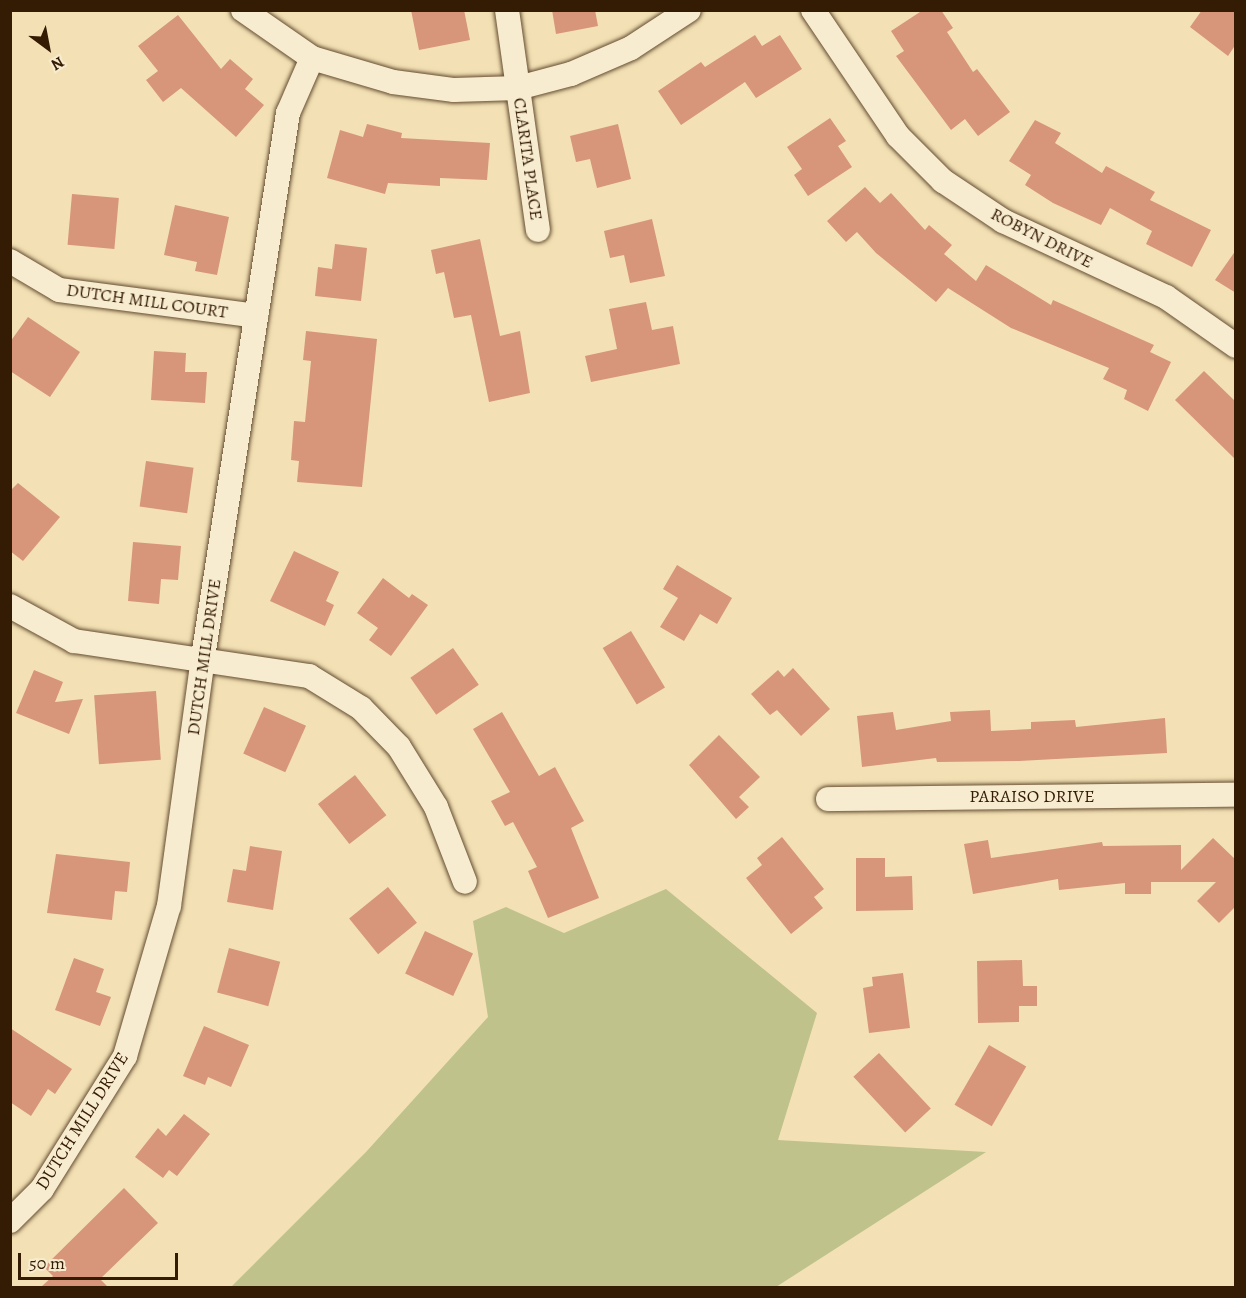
<!DOCTYPE html>
<style>
body{margin:0}
#map{position:relative;width:1246px;height:1298px;overflow:hidden;background:#f3e1b5;font-family:Alegreya,serif}
div>[style]{position:absolute}
.green>*{inset:0;background:#bfc28b}
.building>*{inset:0;background:#d7957a;transform-origin:0 0}
.roads{filter:drop-shadow(0 0 2px #644c30) drop-shadow(0 0 2px #644c30)}
.minor>*{height:24px;margin:-12px;padding:0 12px;transform-origin:12px;border-radius:12px;background:#f7eccf}
span{translate:-50% -50%;white-space:nowrap;text-align:center;line-height:1.15;-webkit-text-stroke:4.5px #f7eccf;paint-order:stroke}
.street-label{font-size:18px;color:#341b04}
.frame{position:absolute;inset:0;border:12px solid #341b04;pointer-events:none}
.north{position:absolute;left:18px;top:18px;width:60px;height:60px;-webkit-text-stroke:4px #f7eccf;paint-order:stroke;rotate:148deg;font-size:16px;font-weight:700;line-height:24px;text-align:center;color:#341b04}
.north::after{content:'';display:block;margin:auto;width:21px;height:27px;background:#341b04;clip-path:polygon(50% 0,100% 100%,50% 72%,0 100%)}
.scale{position:absolute;left:18px;top:1253px;width:160px;height:27px;box-sizing:border-box;border:3px solid #341b04;border-top:0;padding-left:8px;font-size:18px;line-height:21px;white-space:nowrap;color:#341b04;-webkit-text-stroke:4px #f7eccf;paint-order:stroke}
</style>
<div id="map">
<div class="green">
<div style="clip-path:polygon(666px 889px,817px 1013px,778px 1140px,986px 1152px,776px 1287px,231px 1287px,366px 1152px,488px 1017px,473px 921px,506px 907px,564px 933px)"></div>
</div>
<div class="building">
<div style="clip-path:polygon(411px 10px,464px 10px,470px 40px,419px 50px)"></div>
<div style="clip-path:polygon(552px 10px,595px 10px,598px 26px,556px 34px)"></div>
<div style="clip-path:polygon(923px 10px,941px 10px,953px 28px,947px 32px,973px 72px,977px 69px,1010px 112px,978px 136px,965px 119px,951px 130px,896px 56px,904px 51px,891px 31px)"></div>
<div style="clip-path:polygon(1202px 10px,1236px 10px,1236px 44px,1228px 56px,1190px 27px)"></div>
<div style="clip-path:polygon(178px 15px,221px 69px,230px 59px,253px 79px,245px 89px,264px 105px,236px 137px,181px 88px,163px 102px,146px 80px,158px 71px,138px 46px)"></div>
<div style="clip-path:polygon(755px 35px,762px 46px,780px 35px,802px 69px,756px 98px,745px 82px,681px 125px,658px 91px,701px 62px,705px 67px)"></div>
<div style="clip-path:polygon(830px 118px,846px 141px,838px 146px,852px 167px,808px 196px,794px 175px,802px 169px,787px 147px)"></div>
<div style="clip-path:polygon(1035px 120px,1061px 133px,1055px 143px,1102px 173px,1106px 166px,1155px 192px,1150px 200px,1211px 230px,1192px 267px,1146px 244px,1152px 231px,1110px 208px,1101px 225px,1053px 203px,1025px 185px,1031px 175px,1009px 161px)"></div>
<div style="clip-path:polygon(367px 124px,402px 133px,401px 138px,490px 143px,487px 180px,440px 178px,440px 186px,388px 183px,385px 194px,327px 178px,340px 130px,363px 137px)"></div>
<div style="clip-path:polygon(618px 124px,631px 179px,597px 188px,590px 159px,576px 162px,570px 136px)"></div>
<div style="clip-path:polygon(865px 187px,880px 203px,891px 193px,925px 230px,929px 225px,952px 245px,944px 254px,976px 281px,986px 265px,1051px 305px,1053px 300px,1154px 345px,1150px 352px,1171px 362px,1148px 411px,1124px 399px,1127px 390px,1103px 379px,1109px 368px,1011px 328px,948px 288px,936px 302px,876px 253px,857px 232px,846px 242px,827px 221px)"></div>
<div style="left:72px;top:194px;width:47px;height:51px;rotate:5deg"></div>
<div style="clip-path:polygon(175px 205px,229px 217px,217px 275px,195px 271px,197px 262px,164px 255px)"></div>
<div style="clip-path:polygon(652px 219px,665px 276px,630px 283px,624px 255px,610px 258px,604px 231px)"></div>
<div style="clip-path:polygon(480px 239px,500px 336px,520px 331px,530px 393px,489px 402px,471px 315px,454px 318px,444px 272px,436px 274px,431px 250px)"></div>
<div style="clip-path:polygon(335px 244px,367px 248px,361px 301px,315px 296px,318px 267px,332px 269px)"></div>
<div style="clip-path:polygon(1236px 250px,1236px 293px,1215px 280px)"></div>
<div style="clip-path:polygon(646px 302px,652px 330px,673px 326px,680px 364px,591px 382px,585px 356px,617px 349px,609px 309px)"></div>
<div style="clip-path:polygon(28px 317px,80px 352px,50px 397px,10px 371px,10px 342px)"></div>
<div style="clip-path:polygon(306px 331px,377px 339px,362px 487px,297px 482px,299px 461px,291px 460px,294px 421px,305px 422px,311px 361px,303px 360px)"></div>
<div style="clip-path:polygon(154px 351px,186px 353px,185px 372px,207px 372px,205px 403px,151px 400px)"></div>
<div style="clip-path:polygon(1204px 371px,1236px 402px,1236px 460px,1175px 400px)"></div>
<div style="left:146px;top:461px;width:48px;height:46px;rotate:8deg"></div>
<div style="clip-path:polygon(18px 483px,60px 517px,23px 561px,10px 551px,10px 491px)"></div>
<div style="clip-path:polygon(133px 542px,181px 546px,178px 580px,161px 579px,159px 604px,128px 601px)"></div>
<div style="clip-path:polygon(294px 551px,339px 572px,326px 601px,334px 605px,325px 626px,270px 601px)"></div>
<div style="clip-path:polygon(677px 565px,732px 598px,717px 624px,700px 614px,684px 641px,660px 627px,678px 598px,663px 589px)"></div>
<div style="clip-path:polygon(383px 578px,409px 598px,412px 594px,428px 605px,391px 656px,369px 640px,378px 628px,357px 613px)"></div>
<div style="left:631px;top:631px;width:66px;height:33px;rotate:59deg"></div>
<div style="left:453px;top:648px;width:45px;height:52px;rotate:55deg"></div>
<div style="clip-path:polygon(793px 668px,830px 709px,801px 736px,777px 710px,770px 715px,751px 694px,778px 670px,784px 677px)"></div>
<div style="clip-path:polygon(34px 670px,63px 682px,55px 702px,83px 699px,69px 734px,16px 713px)"></div>
<div style="left:156px;top:691px;width:69px;height:62px;rotate:86deg"></div>
<div style="left:264px;top:707px;width:46px;height:51px;rotate:24deg"></div>
<div style="clip-path:polygon(990px 710px,991px 731px,1031px 729px,1031px 722px,1075px 720px,1076px 727px,1165px 718px,1167px 753px,1019px 761px,937px 762px,936px 758px,862px 767px,857px 716px,893px 712px,896px 730px,951px 721px,950px 712px)"></div>
<div style="clip-path:polygon(502px 712px,539px 776px,555px 767px,584px 821px,571px 828px,599px 898px,548px 918px,528px 871px,537px 867px,513px 822px,505px 826px,491px 801px,510px 792px,473px 729px)"></div>
<div style="clip-path:polygon(719px 735px,760px 777px,739px 797px,749px 807px,736px 819px,689px 765px)"></div>
<div style="left:355px;top:775px;width:51px;height:47px;rotate:52deg"></div>
<div style="clip-path:polygon(782px 837px,824px 889px,814px 897px,823px 908px,791px 934px,746px 878px,762px 865px,757px 858px)"></div>
<div style="clip-path:polygon(1213px 838px,1236px 860px,1236px 906px,1219px 923px,1197px 901px,1216px 882px,1151px 882px,1151px 894px,1125px 894px,1125px 883px,1059px 890px,1058px 879px,973px 894px,964px 844px,988px 840px,991px 858px,1102px 842px,1103px 846px,1181px 845px,1181px 870px)"></div>
<div style="clip-path:polygon(250px 846px,282px 851px,273px 910px,227px 902px,233px 869px,246px 871px)"></div>
<div style="clip-path:polygon(56px 854px,130px 862px,127px 892px,115px 891px,112px 920px,47px 913px)"></div>
<div style="clip-path:polygon(856px 858px,885px 858px,885px 877px,912px 876px,913px 910px,856px 911px)"></div>
<div style="left:388px;top:887px;width:46px;height:50px;rotate:51deg"></div>
<div style="left:425px;top:931px;width:53px;height:47px;rotate:25deg"></div>
<div style="left:229px;top:948px;width:53px;height:46px;rotate:15deg"></div>
<div style="clip-path:polygon(74px 958px,104px 969px,96px 992px,111px 997px,100px 1026px,55px 1010px)"></div>
<div style="clip-path:polygon(1022px 960px,1023px 986px,1037px 986px,1037px 1006px,1019px 1006px,1019px 1022px,978px 1023px,977px 961px)"></div>
<div style="clip-path:polygon(903px 973px,910px 1028px,869px 1033px,863px 988px,873px 986px,872px 977px)"></div>
<div style="clip-path:polygon(204px 1026px,249px 1045px,231px 1087px,208px 1077px,205px 1085px,183px 1076px)"></div>
<div style="clip-path:polygon(10px 1028px,72px 1069px,55px 1094px,48px 1089px,31px 1116px,10px 1102px)"></div>
<div style="left:989px;top:1045px;width:43px;height:69px;rotate:30deg"></div>
<div style="left:879px;top:1053px;width:76px;height:35px;rotate:47deg"></div>
<div style="clip-path:polygon(184px 1114px,210px 1134px,177px 1176px,169px 1170px,163px 1178px,135px 1157px,158px 1128px,166px 1136px)"></div>
<div style="clip-path:polygon(124px 1188px,158px 1223px,100px 1279px,108px 1287px,41px 1287px,53px 1276px,44px 1267px)"></div>
</div>
<div class="roads">
<div class="minor">
<div style="left:243px;top:10px;width:84px;rotate:34.8deg"></div>
<div style="left:312px;top:58px;width:84px;rotate:16.5deg"></div>
<div style="left:393px;top:82px;width:62px;rotate:7.5deg"></div>
<div style="left:454px;top:90px;width:64px;rotate:-1.8deg"></div>
<div style="left:518px;top:88px;width:55px;rotate:-14.8deg"></div>
<div style="left:571px;top:74px;width:65px;rotate:-23.4deg"></div>
<div style="left:631px;top:48px;width:69px;rotate:-33.2deg"></div>
<div style="left:507px;top:10px;width:222px;rotate:82deg"></div>
<div style="left:813px;top:10px;width:152px;rotate:56deg"></div>
<div style="left:898px;top:136px;width:64px;rotate:45deg"></div>
<div style="left:943px;top:181px;width:72px;rotate:33.7deg"></div>
<div style="left:1003px;top:221px;width:180px;rotate:25deg"></div>
<div style="left:1166px;top:297px;width:85px;rotate:35deg"></div>
<div style="left:10px;top:261px;width:57px;rotate:30.6deg"></div>
<div style="left:59px;top:290px;width:199px;rotate:7.5deg"></div>
<div style="left:10px;top:606px;width:73px;rotate:28.7deg"></div>
<div style="left:74px;top:641px;width:238px;rotate:8.5deg"></div>
<div style="left:309px;top:676px;width:61px;rotate:31.6deg"></div>
<div style="left:361px;top:708px;width:54px;rotate:45.7deg"></div>
<div style="left:399px;top:747px;width:70px;rotate:58.3deg"></div>
<div style="left:436px;top:807px;width:80px;rotate:68.9deg"></div>
<div style="left:828px;top:799px;width:408px;rotate:-0.6deg"></div>
<div style="left:10px;top:1221px;width:45px;rotate:-45deg"></div>
<div style="left:42px;top:1189px;width:157px;rotate:-58deg"></div>
<div style="left:125px;top:1056px;width:156px;rotate:-73.7deg"></div>
<div style="left:169px;top:906px;width:251px;rotate:-82.2deg"></div>
<div style="left:203px;top:657px;width:551px;rotate:-81.12deg"></div>
<div style="left:288px;top:113px;width:60px;rotate:-66.4deg"></div>
</div>
</div>
<div class="street-label">
<span style="left:528px;top:159px;rotate:82deg">CLARITA PLACE</span>
<span style="left:1042px;top:238px;rotate:27deg">ROBYN DRIVE</span>
<span style="left:147px;top:301px;rotate:8deg">DUTCH MILL COURT</span>
<span style="left:204px;top:657px;rotate:-82deg">DUTCH MILL DRIVE</span>
<span style="left:1032px;top:796px">PARAISO DRIVE</span>
<span style="left:82px;top:1121px;rotate:-58deg">DUTCH MILL DRIVE</span>
</div>
<div class="frame"></div>
<div class="north">N</div>
<div class="scale">50 m</div>
</div>
